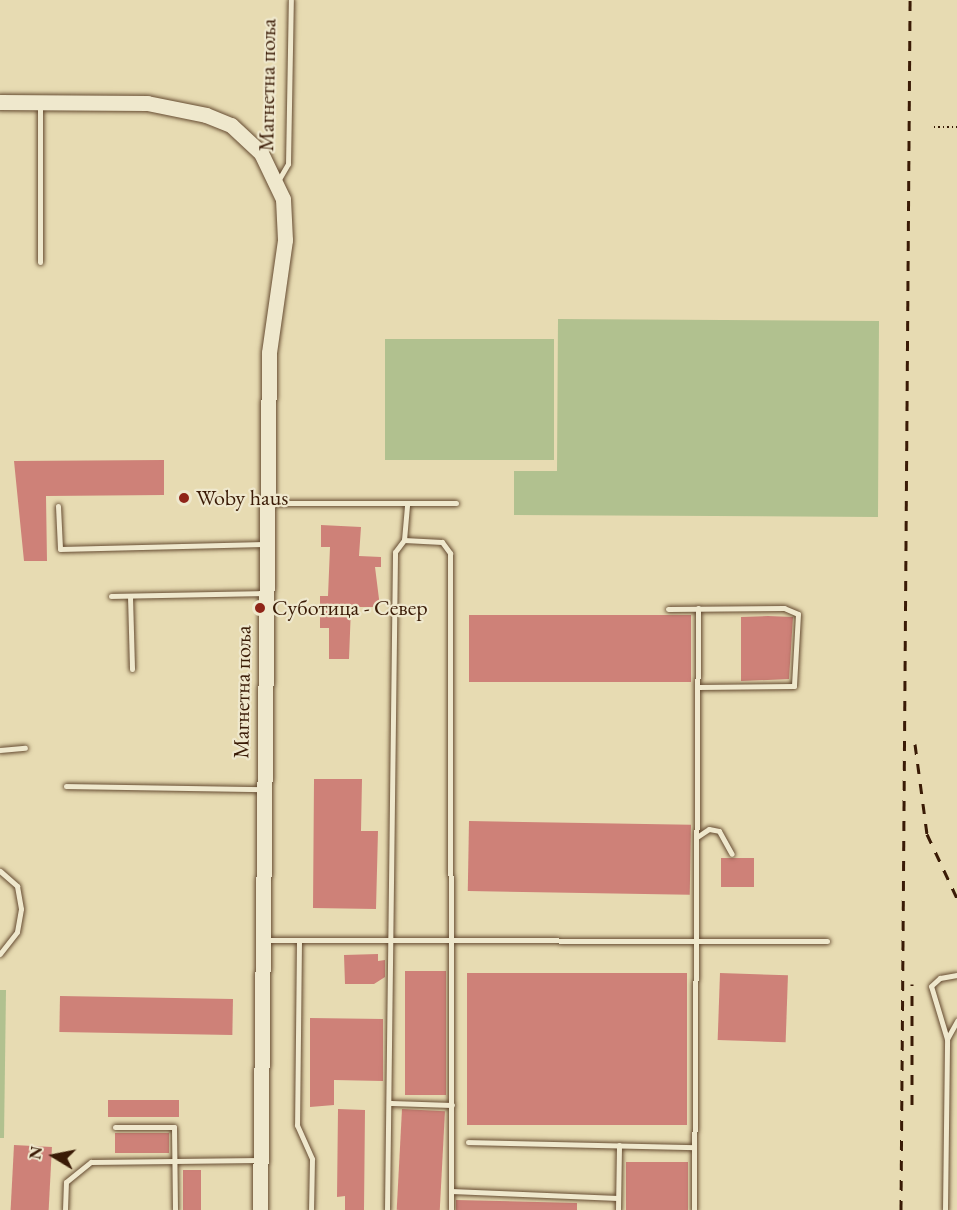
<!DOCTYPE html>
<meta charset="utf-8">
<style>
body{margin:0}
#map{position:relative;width:957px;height:1210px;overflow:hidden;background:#e7dbb2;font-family:"EB Garamond",serif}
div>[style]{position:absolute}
.green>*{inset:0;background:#b1c18f;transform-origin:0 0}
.building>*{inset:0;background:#ce8178;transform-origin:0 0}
.path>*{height:2px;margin-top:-1px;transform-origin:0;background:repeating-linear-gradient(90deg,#3a1b06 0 1.5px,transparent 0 4.5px)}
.roads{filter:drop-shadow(0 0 2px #654b31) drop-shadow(0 0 2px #654b31)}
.lane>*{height:5px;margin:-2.5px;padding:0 2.5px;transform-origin:2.5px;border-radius:2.5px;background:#efe8cd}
.secondary>*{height:15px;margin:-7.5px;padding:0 7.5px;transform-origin:7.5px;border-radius:7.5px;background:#efe8cd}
.rail>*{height:3px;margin-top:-1.5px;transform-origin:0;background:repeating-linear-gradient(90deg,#3a1b06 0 10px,transparent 0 20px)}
.dots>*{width:16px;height:16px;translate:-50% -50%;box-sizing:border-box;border:3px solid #efe8cd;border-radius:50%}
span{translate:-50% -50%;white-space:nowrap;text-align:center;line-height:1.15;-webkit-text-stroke:4.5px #efe8cd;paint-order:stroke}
.street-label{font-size:22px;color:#3a1b06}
.poi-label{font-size:22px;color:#3a1b06}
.left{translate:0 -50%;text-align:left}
.north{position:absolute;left:24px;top:1126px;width:60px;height:60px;-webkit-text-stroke:4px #efe8cd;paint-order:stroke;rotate:280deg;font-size:16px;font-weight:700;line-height:24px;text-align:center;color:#3a1b06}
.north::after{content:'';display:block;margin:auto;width:21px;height:27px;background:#3a1b06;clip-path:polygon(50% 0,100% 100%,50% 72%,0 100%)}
</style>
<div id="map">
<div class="green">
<div style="clip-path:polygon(558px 319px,879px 321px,878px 517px,514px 515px,514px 471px,557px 471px)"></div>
<div style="left:385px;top:339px;width:169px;height:121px"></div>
<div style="clip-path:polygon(0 990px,6px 990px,4px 1138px,0 1138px)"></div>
</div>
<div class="building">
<div style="clip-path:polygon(164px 460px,164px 495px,46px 496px,47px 561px,24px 561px,14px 461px)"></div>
<div style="clip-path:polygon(321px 525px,361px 527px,359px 556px,381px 557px,381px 567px,375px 567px,380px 607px,351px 607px,349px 659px,329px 659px,329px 628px,320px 628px,320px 596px,328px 596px,330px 547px,321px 547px)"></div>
<div style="left:469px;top:615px;width:222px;height:67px"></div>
<div style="clip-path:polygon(768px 616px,793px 617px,789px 679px,741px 681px,741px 617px)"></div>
<div style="clip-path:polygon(314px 779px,362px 779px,361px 831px,378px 831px,376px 909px,313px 908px)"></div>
<div style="left:469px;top:821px;width:222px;height:70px;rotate:1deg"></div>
<div style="left:721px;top:858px;width:33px;height:29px"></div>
<div style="clip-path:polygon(378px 954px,378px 961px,385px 960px,385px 977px,374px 984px,345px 984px,344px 955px)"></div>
<div style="left:405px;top:971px;width:41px;height:124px"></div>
<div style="left:467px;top:973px;width:220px;height:152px"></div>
<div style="left:720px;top:973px;width:68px;height:67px;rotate:2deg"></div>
<div style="left:60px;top:996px;width:173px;height:36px;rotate:1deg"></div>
<div style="clip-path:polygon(310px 1018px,383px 1019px,383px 1081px,334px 1080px,334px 1105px,310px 1107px)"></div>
<div style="left:179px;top:1100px;width:17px;height:71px;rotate:90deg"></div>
<div style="clip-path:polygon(338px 1109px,365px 1110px,364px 1210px,345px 1210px,345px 1196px,337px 1197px)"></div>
<div style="left:402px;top:1109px;width:43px;height:101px;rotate:3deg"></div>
<div style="left:115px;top:1133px;width:54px;height:20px"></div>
<div style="left:14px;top:1145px;width:38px;height:65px;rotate:3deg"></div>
<div style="left:688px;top:1162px;width:48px;height:62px;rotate:90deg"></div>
<div style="left:183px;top:1170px;width:18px;height:40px"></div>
<div style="clip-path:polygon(456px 1200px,577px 1203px,577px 1210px,456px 1210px)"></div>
</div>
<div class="path">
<div style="left:934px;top:127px;width:23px"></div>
</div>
<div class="roads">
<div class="lane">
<div style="left:278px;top:181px;width:20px;rotate:-60deg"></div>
<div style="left:288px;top:164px;width:164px;rotate:-89deg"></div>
<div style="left:40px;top:262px;width:157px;rotate:-90deg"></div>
<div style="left:269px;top:503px;width:187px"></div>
<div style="left:58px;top:506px;width:43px;rotate:87.3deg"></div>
<div style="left:60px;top:549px;width:204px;rotate:-1.4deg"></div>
<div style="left:404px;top:540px;width:37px;rotate:-85deg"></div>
<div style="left:111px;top:596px;width:155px;rotate:-1.1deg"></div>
<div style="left:130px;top:596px;width:73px;rotate:88.4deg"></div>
<div style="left:668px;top:609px;width:116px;rotate:-0.5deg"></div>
<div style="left:784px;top:608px;width:15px;rotate:23deg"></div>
<div style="left:798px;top:614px;width:72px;rotate:93.2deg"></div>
<div style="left:794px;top:686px;width:96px;rotate:179.4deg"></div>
<div style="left:0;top:750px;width:25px;rotate:-5deg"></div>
<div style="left:66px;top:786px;width:197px;rotate:0.9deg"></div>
<div style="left:697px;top:837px;width:14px;rotate:-34deg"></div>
<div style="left:709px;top:829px;width:10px;rotate:11deg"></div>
<div style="left:719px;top:831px;width:26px;rotate:61deg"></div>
<div style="left:0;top:871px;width:23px;rotate:41deg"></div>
<div style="left:17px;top:886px;width:23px;rotate:80deg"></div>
<div style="left:21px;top:909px;width:23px;rotate:100deg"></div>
<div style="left:17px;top:932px;width:28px;rotate:128deg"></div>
<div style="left:265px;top:940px;width:562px;rotate:0.1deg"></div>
<div style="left:299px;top:941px;width:184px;rotate:90.6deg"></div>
<div style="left:297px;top:1125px;width:37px;rotate:66deg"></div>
<div style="left:312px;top:1159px;width:51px;rotate:91.1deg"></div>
<div style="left:947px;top:1039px;width:55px;rotate:-106.8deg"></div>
<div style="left:931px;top:986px;width:12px;rotate:-42deg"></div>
<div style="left:940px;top:978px;width:17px;rotate:-10deg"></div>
<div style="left:391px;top:1103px;width:61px;rotate:1.9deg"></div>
<div style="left:115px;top:1127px;width:59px"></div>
<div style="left:174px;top:1127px;width:83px;rotate:89.3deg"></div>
<div style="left:468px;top:1142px;width:226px;rotate:1.3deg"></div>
<div style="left:451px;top:1191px;width:167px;rotate:2.4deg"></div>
<div style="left:65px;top:1210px;width:28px;rotate:-88deg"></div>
<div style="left:66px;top:1182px;width:32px;rotate:-39deg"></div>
<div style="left:91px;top:1162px;width:168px;rotate:-0.7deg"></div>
<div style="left:387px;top:1210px;width:658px;rotate:-89.3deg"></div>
<div style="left:395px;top:552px;width:15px;rotate:-53deg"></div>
<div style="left:404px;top:540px;width:38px;rotate:3deg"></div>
<div style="left:442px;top:542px;width:14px;rotate:54deg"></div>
<div style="left:450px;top:553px;width:657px;rotate:89.91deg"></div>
<div style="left:618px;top:1210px;width:65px;rotate:-89.1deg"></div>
<div style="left:694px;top:1210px;width:602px;rotate:-89.62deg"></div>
<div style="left:945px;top:1210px;width:171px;rotate:-89.3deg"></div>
<div style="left:947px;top:1039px;width:21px;rotate:-61deg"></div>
</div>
<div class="secondary">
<div style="left:0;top:102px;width:147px;rotate:0.4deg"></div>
<div style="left:147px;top:103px;width:60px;rotate:11.5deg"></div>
<div style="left:206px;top:115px;width:27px;rotate:22deg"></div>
<div style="left:231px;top:125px;width:41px;rotate:43deg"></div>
<div style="left:261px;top:153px;width:51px;rotate:64.4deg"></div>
<div style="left:283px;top:199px;width:41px;rotate:87.2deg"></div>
<div style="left:285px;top:240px;width:114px;rotate:98.1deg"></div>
<div style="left:269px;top:353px;width:857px;rotate:90.6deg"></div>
</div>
</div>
<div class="rail">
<div style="left:915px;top:744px;width:91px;rotate:82.4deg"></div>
<div style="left:927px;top:834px;width:71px;rotate:64.9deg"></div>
<div style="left:912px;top:1105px;width:121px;rotate:-90deg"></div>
<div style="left:901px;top:1210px;width:1210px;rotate:-89.57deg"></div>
</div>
<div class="dots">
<div style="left:184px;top:498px;background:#8f2418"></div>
<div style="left:260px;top:608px;background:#8f2418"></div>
</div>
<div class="street-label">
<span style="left:267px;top:85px;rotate:-89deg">Магнетна поља</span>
<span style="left:242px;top:692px;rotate:-89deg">Магнетна поља</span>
</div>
<div class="poi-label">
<span class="left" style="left:196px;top:498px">Woby haus</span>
<span class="left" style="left:272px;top:608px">Суботица - Север</span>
</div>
<div class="north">N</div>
</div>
